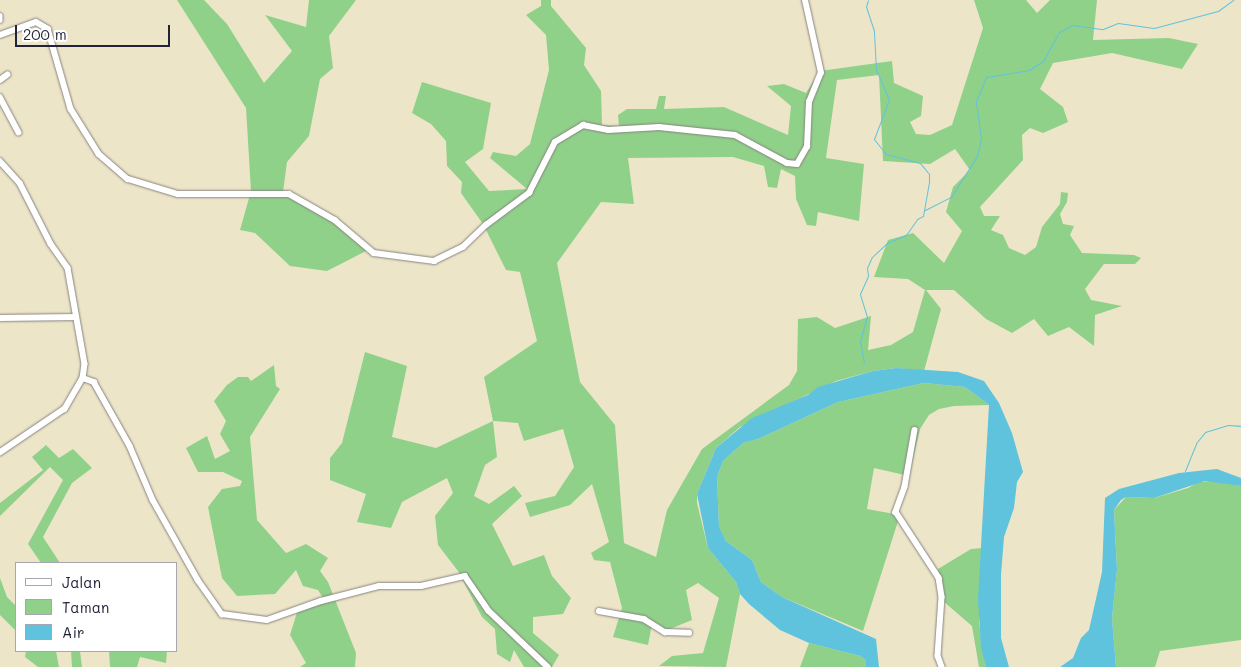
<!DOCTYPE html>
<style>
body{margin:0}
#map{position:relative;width:1241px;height:667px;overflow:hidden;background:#ede5c8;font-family:Mali,sans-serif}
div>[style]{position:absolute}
.green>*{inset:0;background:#90d189}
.water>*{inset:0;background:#5fc3dd}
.stream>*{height:1px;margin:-0.5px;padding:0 0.5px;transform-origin:0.5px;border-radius:0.5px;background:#5fc3dd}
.roads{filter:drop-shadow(0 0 1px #888482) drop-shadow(0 0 1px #888482)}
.minor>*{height:5.5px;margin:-2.75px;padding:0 2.75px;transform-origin:2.75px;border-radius:2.75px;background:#fff}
span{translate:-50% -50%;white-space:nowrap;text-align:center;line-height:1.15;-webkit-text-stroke:4px #fff;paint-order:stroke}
.legend{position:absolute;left:15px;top:562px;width:162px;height:90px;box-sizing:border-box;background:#fff;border:1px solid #a7a7b1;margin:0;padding:6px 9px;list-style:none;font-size:15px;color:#22223b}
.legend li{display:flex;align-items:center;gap:10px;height:25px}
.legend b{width:25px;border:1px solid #a7a7b1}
.scale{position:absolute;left:15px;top:25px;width:155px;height:22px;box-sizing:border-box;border:2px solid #22223b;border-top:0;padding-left:6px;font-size:15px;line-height:18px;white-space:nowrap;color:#22223b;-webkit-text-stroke:4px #fff;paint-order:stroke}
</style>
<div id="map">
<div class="green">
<div style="clip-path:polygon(177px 0,204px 0,227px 24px,264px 83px,292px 51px,265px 15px,306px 27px,309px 0,356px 0,329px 36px,333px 68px,320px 79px,309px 136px,287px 162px,283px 192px,298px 196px,338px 221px,368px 250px,327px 271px,290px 266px,255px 233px,240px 230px,251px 191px,246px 108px)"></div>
<div style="clip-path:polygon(evenodd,541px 0,551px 0,551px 6px,586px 48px,584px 65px,601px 91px,602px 125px,619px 126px,618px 115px,627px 109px,656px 109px,659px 96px,666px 96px,664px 109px,724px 107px,788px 135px,791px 106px,767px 86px,784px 84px,806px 93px,820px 71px,892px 61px,894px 83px,923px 96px,921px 116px,910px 122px,916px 134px,930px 135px,952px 125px,983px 28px,974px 0,1026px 0,1037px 13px,1050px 0,1097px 0,1093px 40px,1169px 38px,1198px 44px,1182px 69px,1112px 53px,1053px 63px,1040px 89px,1063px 107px,1068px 122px,1043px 133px,1030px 128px,1022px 135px,1023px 160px,980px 207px,984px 216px,1000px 216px,991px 230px,1003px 235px,1009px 248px,1025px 255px,1036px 247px,1042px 227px,1060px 204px,1061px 192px,1068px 193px,1067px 202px,1060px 214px,1063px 224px,1074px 226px,1070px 235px,1082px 253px,1134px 255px,1141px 258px,1135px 264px,1104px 264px,1085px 289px,1091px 300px,1122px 306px,1095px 315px,1094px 346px,1069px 327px,1048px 336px,1034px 319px,1012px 333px,986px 319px,954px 290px,926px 290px,941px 309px,924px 371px,896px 368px,873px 371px,836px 381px,740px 427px,716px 448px,697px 494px,697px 503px,708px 548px,736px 582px,740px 594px,726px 667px,659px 666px,672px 656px,703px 653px,719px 598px,698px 583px,686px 590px,692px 620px,665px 631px,652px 624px,648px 645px,613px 637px,622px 608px,610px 562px,594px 560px,591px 553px,609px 542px,592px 484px,570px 505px,530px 517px,525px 503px,555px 496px,574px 467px,563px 429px,524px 441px,518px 423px,493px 421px,497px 457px,485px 465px,474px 496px,489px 504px,514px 486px,522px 496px,492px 524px,513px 566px,544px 555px,552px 576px,571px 598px,563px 614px,533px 617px,533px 633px,559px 655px,552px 667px,524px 667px,514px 650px,510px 662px,497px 654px,495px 629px,482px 617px,458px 571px,438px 545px,435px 516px,453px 493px,447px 478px,402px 502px,391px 528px,357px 522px,366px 494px,330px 480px,330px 458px,342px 443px,365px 352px,407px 366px,392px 437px,436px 448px,493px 421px,484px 377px,537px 341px,520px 272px,506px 270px,483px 224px,461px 193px,462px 182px,447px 166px,446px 141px,431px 124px,412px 113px,422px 82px,491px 103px,483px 149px,465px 162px,489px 191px,527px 189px,490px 158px,493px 152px,516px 156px,530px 144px,549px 70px,546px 35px,526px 15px,541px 6px,541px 0,879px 75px,883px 161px,930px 164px,955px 149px,970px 170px,953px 187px,946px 212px,962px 231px,944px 263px,913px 233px,888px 240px,874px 277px,908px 279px,925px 290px,913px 332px,891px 345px,868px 350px,871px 316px,835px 328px,817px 317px,798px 319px,797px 371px,789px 385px,702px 449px,667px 510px,656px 557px,624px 543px,615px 425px,580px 382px,557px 263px,601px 202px,634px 204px,628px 158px,733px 157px,764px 166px,768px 187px,777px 188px,781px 169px,795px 176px,796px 199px,807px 225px,816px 226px,818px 212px,859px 221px,864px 164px,826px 158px,837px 80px,879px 75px)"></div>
<div style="clip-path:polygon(274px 365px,276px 386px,280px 389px,250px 437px,257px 520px,286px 553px,306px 544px,328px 558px,320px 571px,328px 582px,356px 653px,355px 667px,300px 667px,306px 663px,290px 635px,299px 606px,323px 598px,318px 590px,303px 586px,296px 570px,275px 594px,237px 596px,222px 578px,208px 507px,222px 489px,240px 486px,242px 481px,223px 472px,198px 472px,186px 448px,207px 436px,215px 459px,230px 451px,220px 434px,226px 421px,214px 401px,227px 385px,238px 377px,248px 377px,251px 381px)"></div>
<div style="clip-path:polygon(924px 383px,965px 387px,989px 405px,954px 406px,939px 409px,929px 415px,920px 429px,909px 476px,874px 468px,867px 509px,900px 515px,863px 631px,782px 597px,761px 582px,752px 560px,726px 541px,719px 528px,717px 477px,723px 461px,743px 443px,758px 439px,838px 402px)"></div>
<div style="clip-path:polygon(46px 445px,59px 458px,73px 449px,92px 468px,72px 483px,43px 537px,60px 563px,41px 563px,28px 544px,63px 480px,50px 467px,0 516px,0 503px,43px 470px,32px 457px)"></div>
<div style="clip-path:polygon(1212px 481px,1241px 486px,1241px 640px,1160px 651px,1155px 667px,1116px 667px,1112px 618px,1117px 570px,1114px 510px,1126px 497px,1154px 498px,1188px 488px,1199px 482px)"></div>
<div style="clip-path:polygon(983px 548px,979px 623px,986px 667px,979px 667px,972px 626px,943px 601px,938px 569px,971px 549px)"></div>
<div style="clip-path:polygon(0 578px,7px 597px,16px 606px,16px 631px,0 615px)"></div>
<div style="clip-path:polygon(809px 643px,860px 656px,866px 660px,866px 667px,800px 667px)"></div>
<div style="clip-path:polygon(26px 651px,56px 651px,59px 667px,38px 667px,25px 657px)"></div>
<div style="clip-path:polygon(71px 651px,80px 651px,82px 667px,72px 667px)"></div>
<div style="clip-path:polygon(109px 651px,167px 651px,166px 663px,140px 657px,137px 667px,110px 667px)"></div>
</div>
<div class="water">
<div style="clip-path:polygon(896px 368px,958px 372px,984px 381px,999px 403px,1012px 433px,1023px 472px,1017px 482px,1014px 508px,1004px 537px,1001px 575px,1001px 638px,1009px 667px,986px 667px,981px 647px,978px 599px,989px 405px,965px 387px,924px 383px,838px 402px,758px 439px,743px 443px,723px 461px,717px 477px,719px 527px,726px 541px,752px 560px,761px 582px,782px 597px,876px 639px,879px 667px,866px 667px,866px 660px,860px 656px,809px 643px,780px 630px,749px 604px,740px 594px,736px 582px,708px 548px,697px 494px,716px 448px,752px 418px,808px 395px,818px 387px,873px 371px)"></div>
<div style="clip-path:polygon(1217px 469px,1241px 478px,1241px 486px,1205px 481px,1154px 498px,1126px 497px,1121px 500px,1114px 510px,1117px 570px,1112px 618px,1116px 667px,1060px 667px,1073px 658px,1081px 638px,1089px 630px,1102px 572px,1105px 498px,1119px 489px,1179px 473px)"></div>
</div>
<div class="stream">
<div style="left:925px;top:210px;width:29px;rotate:-27deg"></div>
<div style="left:951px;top:197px;width:49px;rotate:-57.6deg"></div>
<div style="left:977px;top:156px;width:18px;rotate:-77deg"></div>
<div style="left:981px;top:138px;width:37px;rotate:-98deg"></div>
<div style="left:976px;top:101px;width:26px;rotate:-67deg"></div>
<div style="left:986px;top:77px;width:44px;rotate:-9.2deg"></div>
<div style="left:1029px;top:70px;width:17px;rotate:-33deg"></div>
<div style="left:1043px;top:61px;width:33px;rotate:-61deg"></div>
<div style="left:1059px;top:32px;width:16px;rotate:-27deg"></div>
<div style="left:1073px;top:25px;width:30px;rotate:8deg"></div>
<div style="left:1103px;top:29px;width:16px;rotate:-22deg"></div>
<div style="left:1118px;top:23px;width:36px;rotate:8deg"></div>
<div style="left:1154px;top:28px;width:66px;rotate:-14.9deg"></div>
<div style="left:1218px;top:11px;width:19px;rotate:-36deg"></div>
<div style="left:864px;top:363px;width:22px;rotate:-100deg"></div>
<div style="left:860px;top:341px;width:25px;rotate:-74deg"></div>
<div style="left:867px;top:317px;width:24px;rotate:-107deg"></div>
<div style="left:860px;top:294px;width:20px;rotate:-66deg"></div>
<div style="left:868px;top:276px;width:8px;rotate:-97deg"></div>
<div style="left:867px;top:268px;width:12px;rotate:-66deg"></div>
<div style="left:872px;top:257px;width:21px;rotate:-43deg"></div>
<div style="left:887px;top:243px;width:21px;rotate:-23deg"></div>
<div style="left:906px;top:235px;width:19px;rotate:-55deg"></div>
<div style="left:917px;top:219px;width:7px;rotate:-27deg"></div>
<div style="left:923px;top:216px;width:36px;rotate:-80deg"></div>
<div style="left:929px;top:181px;width:7px;rotate:-90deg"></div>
<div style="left:929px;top:174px;width:14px;rotate:-129deg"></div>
<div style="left:920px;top:163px;width:35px;rotate:-165deg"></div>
<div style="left:886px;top:154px;width:19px;rotate:-129deg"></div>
<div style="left:874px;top:139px;width:42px;rotate:-69deg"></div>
<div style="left:889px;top:100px;width:33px;rotate:-113deg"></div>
<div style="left:876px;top:70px;width:39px;rotate:-93deg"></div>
<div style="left:874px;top:31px;width:25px;rotate:-108deg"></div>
<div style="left:866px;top:7px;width:7px;rotate:-74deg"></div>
<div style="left:1185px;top:471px;width:31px;rotate:-68deg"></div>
<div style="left:1197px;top:442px;width:13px;rotate:-51deg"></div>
<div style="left:1205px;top:432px;width:24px;rotate:-17deg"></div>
<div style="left:1228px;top:425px;width:13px;rotate:4deg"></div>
</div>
<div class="roads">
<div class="minor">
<div style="left:0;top:16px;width:4px;rotate:90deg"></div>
<div style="left:0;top:35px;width:38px;rotate:-20deg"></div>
<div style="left:36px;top:22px;width:14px;rotate:30deg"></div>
<div style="left:48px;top:29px;width:83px;rotate:74deg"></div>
<div style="left:71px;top:109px;width:53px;rotate:58.1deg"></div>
<div style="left:99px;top:154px;width:38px;rotate:41deg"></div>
<div style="left:128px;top:179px;width:52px;rotate:16.7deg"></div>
<div style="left:178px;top:194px;width:111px"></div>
<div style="left:289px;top:194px;width:53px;rotate:29.5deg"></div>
<div style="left:335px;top:220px;width:51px;rotate:40.2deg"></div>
<div style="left:374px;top:253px;width:61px;rotate:7.6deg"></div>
<div style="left:434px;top:261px;width:32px;rotate:-26deg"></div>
<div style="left:463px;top:247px;width:32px;rotate:-44deg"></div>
<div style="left:486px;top:225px;width:54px;rotate:-36.7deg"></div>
<div style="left:529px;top:193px;width:57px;rotate:-63deg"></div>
<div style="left:555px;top:142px;width:33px;rotate:-31deg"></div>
<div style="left:583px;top:125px;width:25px;rotate:11deg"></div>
<div style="left:608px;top:130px;width:51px;rotate:-3.4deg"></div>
<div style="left:659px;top:127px;width:76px;rotate:6deg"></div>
<div style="left:735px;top:135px;width:59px;rotate:28.3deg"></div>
<div style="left:787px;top:163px;width:10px;rotate:6deg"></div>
<div style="left:797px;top:164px;width:20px;rotate:-60deg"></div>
<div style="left:807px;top:147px;width:45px;rotate:-87.5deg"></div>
<div style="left:809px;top:102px;width:31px;rotate:-68deg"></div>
<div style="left:821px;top:73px;width:75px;rotate:-102.4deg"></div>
<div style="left:0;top:80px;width:9px;rotate:-36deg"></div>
<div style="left:0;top:97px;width:40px;rotate:62deg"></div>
<div style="left:0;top:161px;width:30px;rotate:48deg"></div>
<div style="left:20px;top:183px;width:68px;rotate:63.1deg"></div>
<div style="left:51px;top:244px;width:29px;rotate:55deg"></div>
<div style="left:68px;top:268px;width:97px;rotate:80deg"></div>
<div style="left:85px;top:364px;width:14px;rotate:98deg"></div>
<div style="left:83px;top:378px;width:36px;rotate:120deg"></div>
<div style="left:65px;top:409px;width:78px;rotate:145.9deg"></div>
<div style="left:0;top:318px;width:76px;rotate:-0.8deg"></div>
<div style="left:83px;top:378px;width:12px;rotate:20deg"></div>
<div style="left:94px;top:382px;width:73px;rotate:60.6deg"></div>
<div style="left:130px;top:446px;width:59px;rotate:66.9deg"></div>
<div style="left:153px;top:500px;width:92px;rotate:60.6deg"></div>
<div style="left:198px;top:580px;width:42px;rotate:54.8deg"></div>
<div style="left:222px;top:614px;width:45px;rotate:7.6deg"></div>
<div style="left:267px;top:620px;width:57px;rotate:-19.4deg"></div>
<div style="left:321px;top:601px;width:60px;rotate:-14.5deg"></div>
<div style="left:379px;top:586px;width:42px"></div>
<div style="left:421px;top:586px;width:45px;rotate:-12.8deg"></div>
<div style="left:465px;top:576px;width:42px;rotate:55.6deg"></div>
<div style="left:489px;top:611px;width:81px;rotate:43.5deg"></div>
<div style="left:915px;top:430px;width:58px;rotate:100deg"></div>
<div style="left:905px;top:487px;width:27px;rotate:110deg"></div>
<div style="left:896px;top:512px;width:79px;rotate:56.9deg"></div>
<div style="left:939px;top:578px;width:19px;rotate:81deg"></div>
<div style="left:942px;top:597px;width:59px;rotate:93.9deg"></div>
<div style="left:938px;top:656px;width:12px;rotate:70deg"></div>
<div style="left:599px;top:611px;width:46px;rotate:10.1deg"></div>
<div style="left:644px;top:619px;width:25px;rotate:32deg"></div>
<div style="left:665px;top:632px;width:24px;rotate:2deg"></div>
</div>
</div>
<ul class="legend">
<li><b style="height:6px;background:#fff"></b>Jalan</li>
<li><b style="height:14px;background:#90d189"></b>Taman</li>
<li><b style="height:14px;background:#5fc3dd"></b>Air</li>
</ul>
<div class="scale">200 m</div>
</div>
